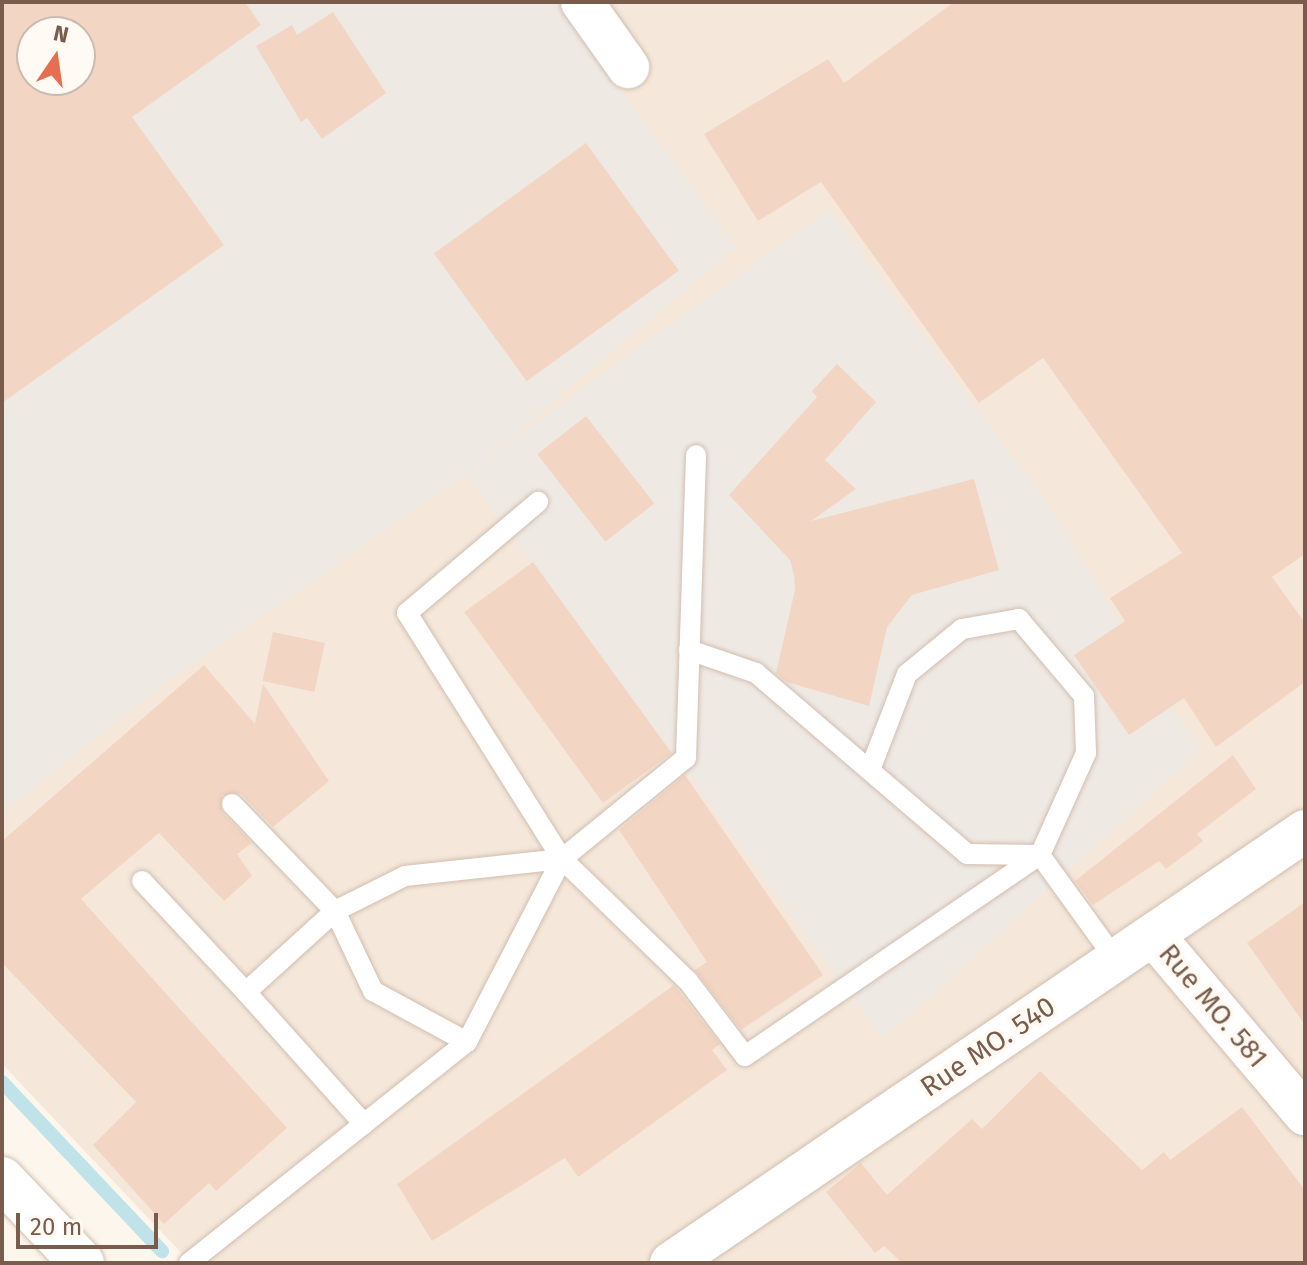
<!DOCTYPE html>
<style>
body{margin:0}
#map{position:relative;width:1307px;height:1265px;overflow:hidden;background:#fdf6ec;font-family:"Fira Sans",sans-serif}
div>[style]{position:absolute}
.residential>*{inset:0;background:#f5e8da}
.industrial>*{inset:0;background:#efe9e4}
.stream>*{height:14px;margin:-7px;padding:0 7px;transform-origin:7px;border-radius:7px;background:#bfe3e8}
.building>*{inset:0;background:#f3d5c3;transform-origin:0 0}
.roads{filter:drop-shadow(0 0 2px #d1beb0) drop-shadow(0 0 2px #d1beb0)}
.service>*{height:20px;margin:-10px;padding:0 10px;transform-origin:10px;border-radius:10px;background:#fff}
.minor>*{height:42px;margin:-21px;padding:0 21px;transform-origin:21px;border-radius:21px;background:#fff}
.tertiary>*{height:44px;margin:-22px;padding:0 22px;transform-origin:22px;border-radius:22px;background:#fff}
span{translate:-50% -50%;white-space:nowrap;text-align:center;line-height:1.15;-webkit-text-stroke:8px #fffaf3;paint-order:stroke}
.street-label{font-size:28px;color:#7a5c4d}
.frame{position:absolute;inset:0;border:4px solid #7a5c4d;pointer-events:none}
.north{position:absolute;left:16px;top:16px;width:80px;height:80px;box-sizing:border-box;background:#fffaf3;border:2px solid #cabbb1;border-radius:50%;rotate:13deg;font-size:22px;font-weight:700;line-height:32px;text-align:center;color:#7a5c4d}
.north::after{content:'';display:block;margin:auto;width:28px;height:36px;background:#e76f51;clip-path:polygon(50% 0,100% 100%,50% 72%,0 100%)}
.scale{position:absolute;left:16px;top:1213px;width:142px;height:36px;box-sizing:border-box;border:4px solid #7a5c4d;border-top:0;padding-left:10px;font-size:24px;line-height:28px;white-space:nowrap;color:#7a5c4d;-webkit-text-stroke:6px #fffaf3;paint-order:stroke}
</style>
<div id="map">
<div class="residential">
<div style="clip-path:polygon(evenodd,2px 2px,1305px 2px,1305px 1263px,191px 1263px,2px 1064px,2px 2px,32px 32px,80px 32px,80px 80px,32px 80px,32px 32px)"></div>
</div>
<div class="industrial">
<div style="clip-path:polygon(evenodd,2px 2px,556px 2px,736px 247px,479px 464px,829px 209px,1046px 501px,1199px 751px,883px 1039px,466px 474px,167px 682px,2px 812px,2px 2px,32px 32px,80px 32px,80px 80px,32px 80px,32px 32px)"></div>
</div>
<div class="stream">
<div style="left:2px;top:1082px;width:233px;rotate:46.6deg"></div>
</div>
<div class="building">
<div style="clip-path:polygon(evenodd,2px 2px,245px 2px,261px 25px,132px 117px,224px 245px,2px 403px,2px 2px,32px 32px,80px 32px,80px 80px,32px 80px,32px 32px)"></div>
<div style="clip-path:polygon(954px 2px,1305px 2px,1305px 554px,1272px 577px,1305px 623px,1305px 682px,1216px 747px,1184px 698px,1129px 735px,1074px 655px,1125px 621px,1110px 598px,1182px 553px,1043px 358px,979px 403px,821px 182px,758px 221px,704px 134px,828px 59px,844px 83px)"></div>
<div style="clip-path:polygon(333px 12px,386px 93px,322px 139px,307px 118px,301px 122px,256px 46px,292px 25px,297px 35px)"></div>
<div style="left:586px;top:143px;width:158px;height:188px;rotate:54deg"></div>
<div style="clip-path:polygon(837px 364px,876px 402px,825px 460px,856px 489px,811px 521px,974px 479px,999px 570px,912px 595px,887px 627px,869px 706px,787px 682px,776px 673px,795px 590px,794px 575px,790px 560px,729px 495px,817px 397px,812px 391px)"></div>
<div style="left:586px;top:416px;width:111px;height:62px;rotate:52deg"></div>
<div style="left:533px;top:562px;width:236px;height:85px;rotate:54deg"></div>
<div style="left:273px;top:632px;width:53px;height:50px;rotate:12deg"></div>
<div style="clip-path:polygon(204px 665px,255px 724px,263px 684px,329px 781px,273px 827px,241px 794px,222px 795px,222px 812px,252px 843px,237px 854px,252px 876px,224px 901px,159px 833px,81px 899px,287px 1128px,216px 1191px,209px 1183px,164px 1224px,93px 1145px,136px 1102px,2px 963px,2px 841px)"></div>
<div style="clip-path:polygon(1233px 755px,1256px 789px,1197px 834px,1203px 841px,1166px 869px,1159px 861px,1093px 905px,1075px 881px)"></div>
<div style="clip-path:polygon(685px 775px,823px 975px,741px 1030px,695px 970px,707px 962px,619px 830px)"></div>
<div style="clip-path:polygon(1305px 902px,1305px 1025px,1247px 943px)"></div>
<div style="clip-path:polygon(674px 985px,720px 1044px,712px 1050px,727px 1070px,578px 1177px,565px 1158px,432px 1241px,397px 1184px)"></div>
<div style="clip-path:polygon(1040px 1071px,1142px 1170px,1164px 1152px,1170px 1160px,1242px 1107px,1305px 1190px,1305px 1263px,902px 1263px,884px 1246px,875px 1253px,826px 1192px,861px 1163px,887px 1195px,972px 1119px,982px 1129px)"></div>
</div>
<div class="roads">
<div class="service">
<div style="left:689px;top:650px;width:71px;rotate:18.9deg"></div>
<div style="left:756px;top:673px;width:278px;rotate:40.6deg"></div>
<div style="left:967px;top:854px;width:73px;rotate:0.8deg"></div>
<div style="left:1040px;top:855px;width:130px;rotate:54.1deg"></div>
<div style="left:232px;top:804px;width:149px;rotate:46.1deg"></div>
<div style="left:335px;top:911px;width:89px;rotate:64.6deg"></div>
<div style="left:373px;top:991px;width:107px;rotate:28.5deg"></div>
<div style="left:562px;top:859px;width:175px;rotate:44.1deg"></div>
<div style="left:688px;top:981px;width:94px;rotate:52.8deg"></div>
<div style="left:745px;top:1056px;width:357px;rotate:-34.3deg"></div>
<div style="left:1040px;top:855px;width:112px;rotate:-65.7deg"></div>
<div style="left:1086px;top:753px;width:57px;rotate:-92deg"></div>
<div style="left:1084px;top:696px;width:101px;rotate:-130.2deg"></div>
<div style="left:1019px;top:619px;width:58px;rotate:170deg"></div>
<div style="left:962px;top:629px;width:71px;rotate:140.7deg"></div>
<div style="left:907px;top:674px;width:103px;rotate:111.1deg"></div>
<div style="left:142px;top:881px;width:152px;rotate:46.9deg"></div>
<div style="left:364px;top:1124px;width:177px;rotate:-131.8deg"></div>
<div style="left:246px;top:992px;width:120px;rotate:-42.3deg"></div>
<div style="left:335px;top:911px;width:78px;rotate:-26.6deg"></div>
<div style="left:405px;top:876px;width:158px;rotate:-6.2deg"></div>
<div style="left:562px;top:859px;width:160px;rotate:-39.2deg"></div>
<div style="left:686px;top:758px;width:303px;rotate:-88.1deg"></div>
<div style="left:189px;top:1263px;width:355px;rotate:-38.5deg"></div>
<div style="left:467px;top:1042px;width:206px;rotate:-62.6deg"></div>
<div style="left:562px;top:859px;width:291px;rotate:-122.2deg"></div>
<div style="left:407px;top:613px;width:172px;rotate:-40.3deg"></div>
</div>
<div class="minor">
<div style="left:582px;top:2px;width:80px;rotate:54.7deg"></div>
<div style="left:1153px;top:935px;width:235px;rotate:49.7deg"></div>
<div style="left:671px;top:1263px;width:767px;rotate:-34.27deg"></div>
</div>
<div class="tertiary">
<div style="left:2px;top:1179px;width:116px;rotate:46.4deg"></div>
</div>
</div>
<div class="street-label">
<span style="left:1213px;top:1006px;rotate:50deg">Rue MO. 581</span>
<span style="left:988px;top:1047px;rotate:-34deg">Rue MO. 540</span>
</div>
<div class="frame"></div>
<div class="north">N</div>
<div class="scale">20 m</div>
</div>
